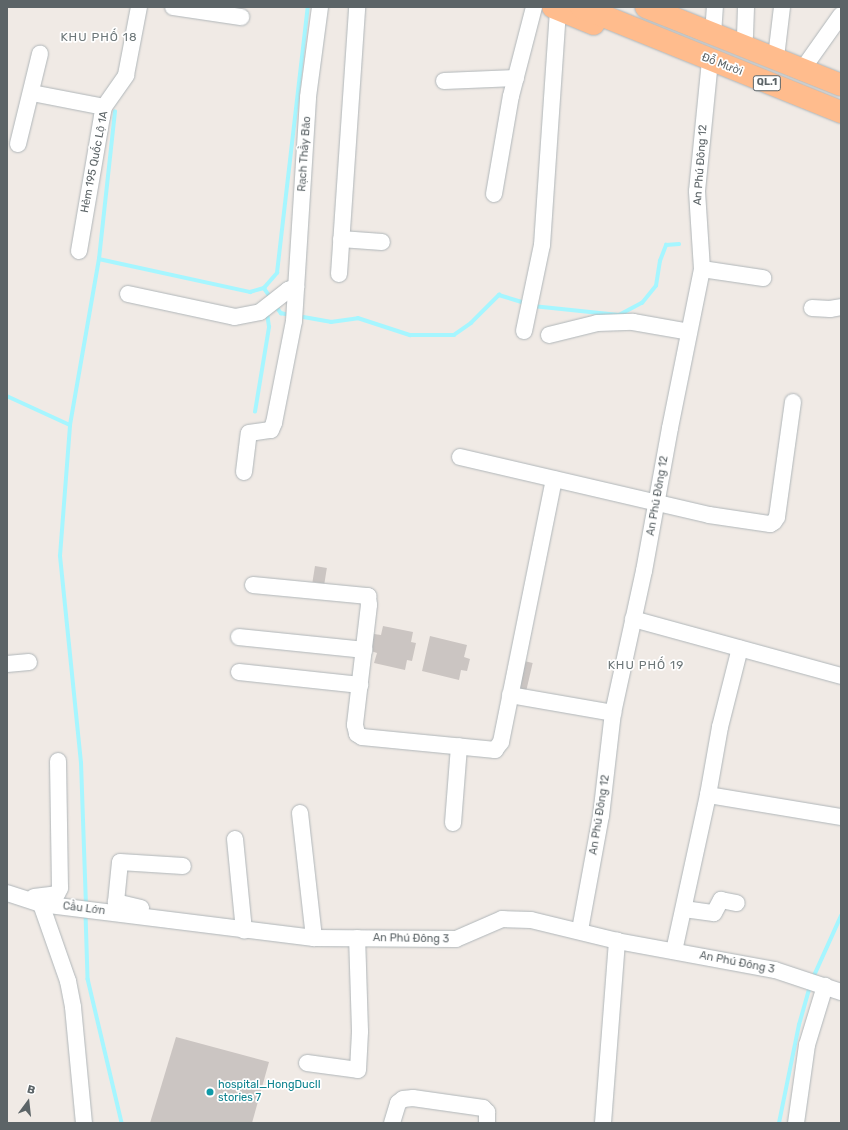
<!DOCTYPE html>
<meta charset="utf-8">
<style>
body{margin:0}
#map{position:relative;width:848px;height:1130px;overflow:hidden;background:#f0eae5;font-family:Rubik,sans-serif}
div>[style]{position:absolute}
.stream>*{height:3.5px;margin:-1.75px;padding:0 1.75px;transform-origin:1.75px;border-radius:1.75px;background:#a6f6ff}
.building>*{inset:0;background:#cbc5c2;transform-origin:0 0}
.roads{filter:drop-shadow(0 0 1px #b0b6b9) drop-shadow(0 0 1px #b0b6b9)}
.minor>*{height:16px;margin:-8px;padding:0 8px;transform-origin:8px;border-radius:8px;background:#fff}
.highway>*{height:22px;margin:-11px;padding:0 11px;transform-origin:11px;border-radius:11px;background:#ffbc8d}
.dots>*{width:11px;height:11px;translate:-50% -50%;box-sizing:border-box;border:2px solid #fff;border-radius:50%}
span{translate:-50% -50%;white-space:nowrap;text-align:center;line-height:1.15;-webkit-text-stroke:3.5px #fff;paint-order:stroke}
.shield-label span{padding:1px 3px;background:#fff;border:1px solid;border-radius:3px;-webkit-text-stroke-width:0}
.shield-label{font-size:10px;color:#5c6467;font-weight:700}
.street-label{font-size:11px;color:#5c6467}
.culture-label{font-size:11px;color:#0d838f}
.left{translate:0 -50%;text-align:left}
.neighbourhood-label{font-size:12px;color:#6d7779;letter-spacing:1px}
.frame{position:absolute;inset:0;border:8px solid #5c6467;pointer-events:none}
.north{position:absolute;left:8px;top:1082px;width:40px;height:40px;-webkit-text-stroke:3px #fff;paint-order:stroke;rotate:15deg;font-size:11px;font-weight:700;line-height:16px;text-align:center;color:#5c6467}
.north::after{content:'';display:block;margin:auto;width:14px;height:18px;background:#5c6467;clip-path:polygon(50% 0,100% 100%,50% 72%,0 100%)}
</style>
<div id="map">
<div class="stream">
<div style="left:99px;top:259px;width:155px;rotate:12.3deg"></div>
<div style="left:250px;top:292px;width:15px;rotate:-16deg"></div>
<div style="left:264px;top:288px;width:20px;rotate:-49deg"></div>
<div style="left:277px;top:273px;width:268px;rotate:-83.4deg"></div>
<div style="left:264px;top:288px;width:14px;rotate:54deg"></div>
<div style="left:276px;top:306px;width:9px;rotate:54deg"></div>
<div style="left:281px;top:313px;width:9px;rotate:13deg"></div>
<div style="left:533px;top:306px;width:86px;rotate:6deg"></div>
<div style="left:619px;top:315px;width:26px;rotate:-28deg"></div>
<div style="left:642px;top:303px;width:22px;rotate:-51deg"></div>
<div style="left:656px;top:286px;width:25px;rotate:-81deg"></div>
<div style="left:660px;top:261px;width:17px;rotate:-69deg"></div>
<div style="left:666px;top:245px;width:13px;rotate:-4deg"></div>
<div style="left:298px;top:316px;width:34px;rotate:10deg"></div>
<div style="left:331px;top:322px;width:27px;rotate:-8deg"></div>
<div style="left:358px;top:318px;width:55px;rotate:18.1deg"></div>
<div style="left:410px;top:335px;width:44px"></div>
<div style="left:454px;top:335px;width:21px;rotate:-35deg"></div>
<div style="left:471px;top:323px;width:40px;rotate:-45deg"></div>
<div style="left:499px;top:295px;width:27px;rotate:17deg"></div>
<div style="left:7px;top:396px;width:69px;rotate:24.7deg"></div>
<div style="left:255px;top:412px;width:86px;rotate:-80.6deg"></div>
<div style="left:269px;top:327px;width:14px;rotate:-98deg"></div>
<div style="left:86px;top:906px;width:143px;rotate:-92deg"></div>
<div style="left:81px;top:763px;width:208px;rotate:-95.8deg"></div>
<div style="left:60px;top:556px;width:131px;rotate:-85.6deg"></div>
<div style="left:70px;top:425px;width:169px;rotate:-80.1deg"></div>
<div style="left:99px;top:259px;width:148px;rotate:-83.8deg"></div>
<div style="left:86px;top:914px;width:65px;rotate:88.2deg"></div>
<div style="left:88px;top:979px;width:148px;rotate:76.7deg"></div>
<div style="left:813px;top:978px;width:68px;rotate:-65.7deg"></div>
<div style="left:779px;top:1123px;width:100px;rotate:-78.5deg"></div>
<div style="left:799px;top:1025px;width:41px;rotate:-74.2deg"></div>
</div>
<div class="building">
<div style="left:315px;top:566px;width:12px;height:16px;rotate:9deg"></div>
<div style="clip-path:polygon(383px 626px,413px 632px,411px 642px,416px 643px,412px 661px,407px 660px,405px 670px,374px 663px,377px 653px,371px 651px,374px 634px,381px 635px)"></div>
<div style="clip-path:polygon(430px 636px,467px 645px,464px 657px,470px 659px,467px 671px,461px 670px,459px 680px,422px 671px)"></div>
<div style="left:520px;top:660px;width:13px;height:34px;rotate:13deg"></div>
<div style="clip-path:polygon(176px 1037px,269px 1062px,252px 1123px,150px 1123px)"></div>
</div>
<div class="roads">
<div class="minor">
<div style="left:173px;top:7px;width:69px;rotate:8.4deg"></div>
<div style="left:713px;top:34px;width:27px;rotate:-86deg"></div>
<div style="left:745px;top:36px;width:29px;rotate:-88deg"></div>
<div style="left:777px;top:49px;width:42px;rotate:-83.2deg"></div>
<div style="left:802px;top:70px;width:67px;rotate:-54.7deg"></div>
<div style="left:444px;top:81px;width:72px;rotate:-2.4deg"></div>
<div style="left:32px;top:93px;width:73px;rotate:11deg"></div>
<div style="left:18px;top:144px;width:93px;rotate:-76.3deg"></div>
<div style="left:494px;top:194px;width:99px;rotate:-80.2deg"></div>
<div style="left:511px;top:96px;width:92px;rotate:-75.5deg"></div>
<div style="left:341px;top:239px;width:41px;rotate:4.2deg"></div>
<div style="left:79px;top:251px;width:136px;rotate:-80.3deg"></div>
<div style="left:102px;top:117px;width:10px;rotate:-79deg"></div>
<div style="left:104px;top:107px;width:39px;rotate:-55deg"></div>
<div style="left:126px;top:75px;width:69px;rotate:-79.2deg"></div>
<div style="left:702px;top:269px;width:62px;rotate:8.4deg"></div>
<div style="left:339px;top:274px;width:268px;rotate:-86.1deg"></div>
<div style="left:128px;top:294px;width:109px;rotate:12.1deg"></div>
<div style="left:235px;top:317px;width:25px;rotate:-11deg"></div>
<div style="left:260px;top:312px;width:36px;rotate:-38deg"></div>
<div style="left:288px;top:290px;width:9px;rotate:-21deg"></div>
<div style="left:812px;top:308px;width:18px;rotate:3deg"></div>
<div style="left:830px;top:309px;width:11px;rotate:-10deg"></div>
<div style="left:524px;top:331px;width:88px;rotate:-78.2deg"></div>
<div style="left:542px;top:245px;width:237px;rotate:-86.1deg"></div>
<div style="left:549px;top:335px;width:49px;rotate:-14deg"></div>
<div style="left:597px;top:323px;width:36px;rotate:-2deg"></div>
<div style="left:633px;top:322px;width:57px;rotate:10.1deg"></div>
<div style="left:460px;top:457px;width:256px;rotate:13.1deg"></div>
<div style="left:709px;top:515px;width:62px;rotate:8.4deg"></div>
<div style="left:770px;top:524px;width:4px;rotate:-27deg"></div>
<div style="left:774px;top:522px;width:6px;rotate:-59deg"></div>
<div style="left:777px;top:517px;width:116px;rotate:-82.1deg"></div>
<div style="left:244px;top:472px;width:39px;rotate:-83deg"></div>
<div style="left:249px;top:433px;width:22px;rotate:-8deg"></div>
<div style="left:271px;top:430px;width:8px;rotate:-67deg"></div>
<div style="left:274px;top:423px;width:104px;rotate:-78.9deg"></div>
<div style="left:294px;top:321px;width:224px;rotate:-86.4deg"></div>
<div style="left:308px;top:97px;width:91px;rotate:-82.4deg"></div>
<div style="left:253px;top:585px;width:116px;rotate:5.5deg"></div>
<div style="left:368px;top:596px;width:9px;rotate:84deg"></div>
<div style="left:369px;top:605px;width:121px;rotate:96.7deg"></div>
<div style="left:355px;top:725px;width:9px;rotate:77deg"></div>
<div style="left:357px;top:734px;width:6px;rotate:31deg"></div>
<div style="left:362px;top:737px;width:134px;rotate:5.6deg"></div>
<div style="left:495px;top:750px;width:10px;rotate:-53deg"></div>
<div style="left:501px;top:742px;width:268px;rotate:-78.6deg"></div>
<div style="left:633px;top:619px;width:216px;rotate:15.3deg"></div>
<div style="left:239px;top:637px;width:126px;rotate:5.9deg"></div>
<div style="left:7px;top:664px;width:22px;rotate:-5deg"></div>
<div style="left:239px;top:672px;width:122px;rotate:6.1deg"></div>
<div style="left:510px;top:695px;width:105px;rotate:9.9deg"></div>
<div style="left:708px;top:795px;width:135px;rotate:9.4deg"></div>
<div style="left:300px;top:813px;width:126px;rotate:83.6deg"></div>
<div style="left:453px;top:823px;width:77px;rotate:-85.5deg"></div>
<div style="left:235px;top:839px;width:92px;rotate:84.4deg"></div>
<div style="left:7px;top:893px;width:36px;rotate:18deg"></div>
<div style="left:41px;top:904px;width:275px;rotate:7.1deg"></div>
<div style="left:314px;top:938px;width:142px;rotate:0.4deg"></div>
<div style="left:456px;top:939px;width:50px;rotate:-23.5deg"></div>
<div style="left:502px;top:919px;width:29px;rotate:2deg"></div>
<div style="left:531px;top:920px;width:89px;rotate:13.7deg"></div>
<div style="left:617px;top:941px;width:161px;rotate:10.4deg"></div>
<div style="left:775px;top:970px;width:70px;rotate:18.4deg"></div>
<div style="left:34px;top:897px;width:23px;rotate:-7deg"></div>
<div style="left:57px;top:894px;width:7px;rotate:-63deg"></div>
<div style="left:60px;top:888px;width:127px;rotate:-90.9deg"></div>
<div style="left:41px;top:904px;width:82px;rotate:70.7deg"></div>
<div style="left:68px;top:981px;width:26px;rotate:79deg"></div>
<div style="left:73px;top:1007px;width:117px;rotate:84.6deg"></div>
<div style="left:141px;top:908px;width:26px;rotate:-167deg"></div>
<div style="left:116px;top:902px;width:40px;rotate:-84.3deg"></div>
<div style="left:120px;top:862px;width:63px;rotate:3.6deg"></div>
<div style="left:684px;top:909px;width:30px;rotate:8deg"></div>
<div style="left:714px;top:913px;width:15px;rotate:-62deg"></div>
<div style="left:721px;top:900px;width:16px;rotate:11deg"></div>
<div style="left:580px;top:930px;width:116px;rotate:-79.6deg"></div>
<div style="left:601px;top:816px;width:104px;rotate:-83.4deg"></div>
<div style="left:613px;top:713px;width:145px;rotate:-77.7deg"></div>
<div style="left:644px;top:571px;width:145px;rotate:-79.7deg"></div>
<div style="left:670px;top:428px;width:162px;rotate:-78.6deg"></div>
<div style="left:702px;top:269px;width:78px;rotate:-93.7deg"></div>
<div style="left:697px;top:191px;width:132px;rotate:-84.3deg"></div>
<div style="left:674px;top:951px;width:160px;rotate:-77.7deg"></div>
<div style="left:708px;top:795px;width:69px;rotate:-80deg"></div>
<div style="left:720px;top:727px;width:81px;rotate:-75.8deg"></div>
<div style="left:307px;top:1063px;width:51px;rotate:7.8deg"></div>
<div style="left:358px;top:1070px;width:39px;rotate:-87deg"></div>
<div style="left:360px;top:1031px;width:93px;rotate:-91.8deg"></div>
<div style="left:392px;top:1123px;width:21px;rotate:-73deg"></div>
<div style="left:398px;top:1103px;width:6px;rotate:-39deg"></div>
<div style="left:403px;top:1099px;width:10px;rotate:-6deg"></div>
<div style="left:413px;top:1098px;width:71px;rotate:8.1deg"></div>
<div style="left:483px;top:1108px;width:6px;rotate:45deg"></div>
<div style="left:487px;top:1112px;width:11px;rotate:90deg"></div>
<div style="left:603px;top:1123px;width:183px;rotate:-85.6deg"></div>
<div style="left:796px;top:1123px;width:79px;rotate:-82deg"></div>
<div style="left:807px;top:1045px;width:62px;rotate:-73deg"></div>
</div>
<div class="highway">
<div style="left:553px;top:7px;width:44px;rotate:22.5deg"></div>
<div style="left:581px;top:7px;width:280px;rotate:22deg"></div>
<div style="left:646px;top:7px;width:210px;rotate:21.8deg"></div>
</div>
</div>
<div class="dots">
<div style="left:210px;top:1092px;background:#0f9aa8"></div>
</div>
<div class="shield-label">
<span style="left:767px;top:83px">QL.1</span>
</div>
<div class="street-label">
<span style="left:722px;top:65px;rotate:21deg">Đỗ Mười</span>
<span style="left:305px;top:154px;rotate:-86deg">Rạch Thầy Bảo</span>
<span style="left:95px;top:162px;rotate:-79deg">Hẻm 195 Quốc Lộ 1A</span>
<span style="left:701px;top:165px;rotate:-86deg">An Phú Đông 12</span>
<span style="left:658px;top:496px;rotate:-80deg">An Phú Đông 12</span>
<span style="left:600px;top:815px;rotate:-81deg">An Phú Đông 12</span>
<span style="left:84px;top:909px;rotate:7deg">Cầu Lớn</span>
<span style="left:411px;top:939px;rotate:1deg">An Phú Đông 3</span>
<span style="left:737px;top:963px;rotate:11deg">An Phú Đông 3</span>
</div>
<div class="culture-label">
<span class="left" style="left:218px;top:1092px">hospital_HongDucII<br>stories 7</span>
</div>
<div class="neighbourhood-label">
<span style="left:99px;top:38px">KHU PHỐ 18</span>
<span style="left:646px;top:666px">KHU PHỐ 19</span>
</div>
<div class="frame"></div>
<div class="north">B</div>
</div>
